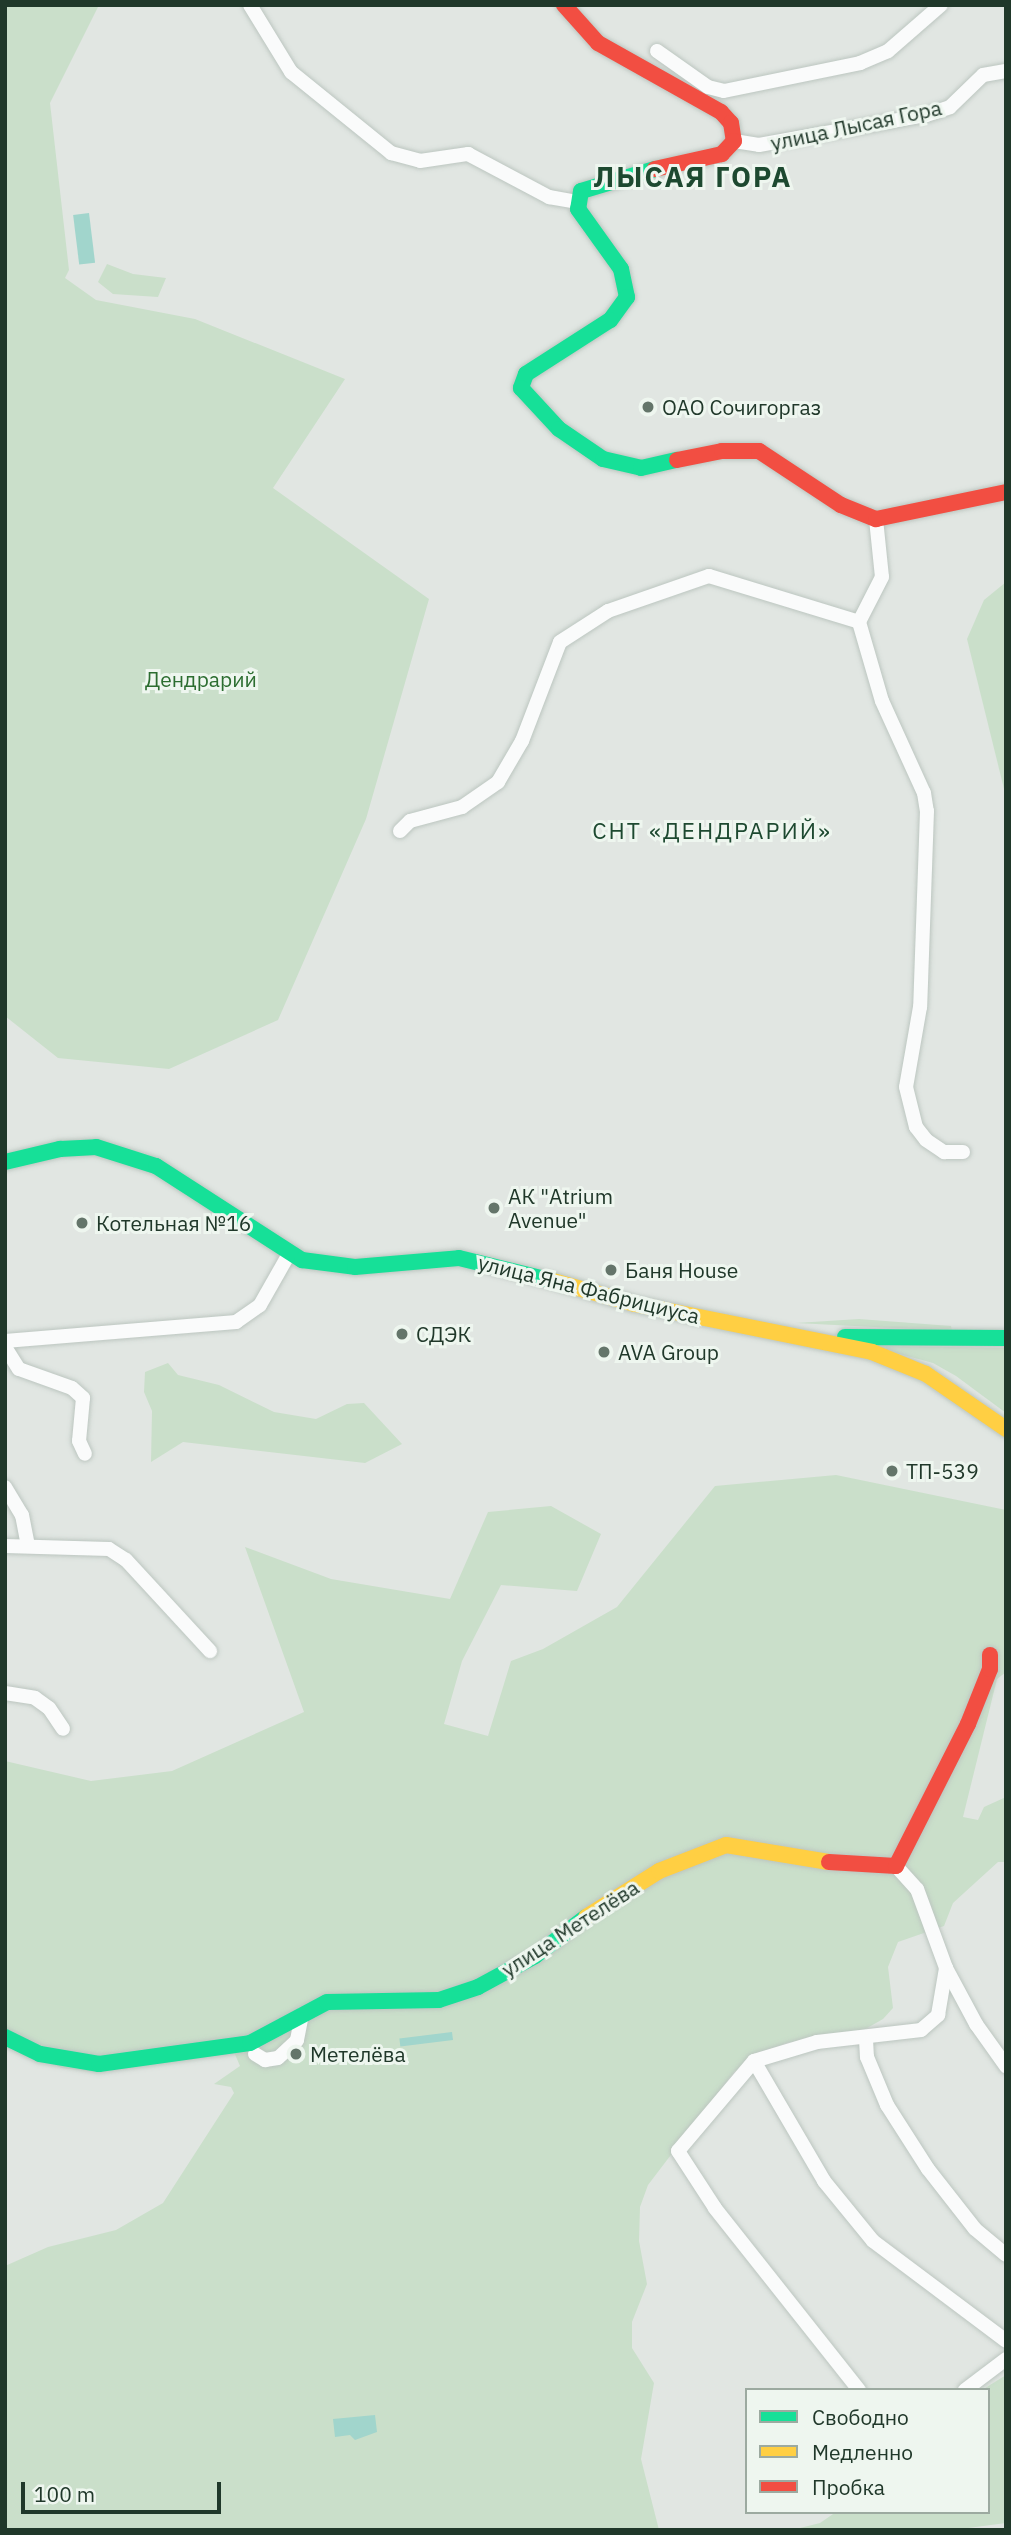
<!DOCTYPE html>
<meta charset="utf-8">
<style>
body{margin:0}
#map{position:relative;width:1011px;height:2535px;overflow:hidden;background:#e1e6e2;font-family:"IBM Plex Sans",sans-serif}
div>[style]{position:absolute}
.green>*{inset:0;background:#cadfca}
.water>*{inset:0;background:#a1d5cc;transform-origin:0 0}
.roads{filter:drop-shadow(0 0 2px #bcc6c0) drop-shadow(0 0 2px #bcc6c0)}
.street>*{height:14px;margin:-7px;padding:0 7px;transform-origin:7px;border-radius:7px;background:#fafbfb}
.fast>*{height:16px;margin:-8px;padding:0 8px;transform-origin:8px;border-radius:8px;background:#16e098}
.slow>*{height:16px;margin:-8px;padding:0 8px;transform-origin:8px;border-radius:8px;background:#ffcf43}
.jam>*{height:16px;margin:-8px;padding:0 8px;transform-origin:8px;border-radius:8px;background:#f24e42}
.dots>*{width:19px;height:19px;translate:-50% -50%;box-sizing:border-box;border:4px solid #eef6ef;border-radius:50%}
span{translate:-50% -50%;white-space:nowrap;text-align:center;line-height:1.15;-webkit-text-stroke:6px #eef6ef;paint-order:stroke}
.street-label{font-size:21px;color:#20382a}
.poi-label{font-size:21px;color:#20382a}
.left{translate:0 -50%;text-align:left}
.park-label{font-size:21px;color:#2c6d30}
.neighbourhood-label{font-size:23px;color:#1d4930;letter-spacing:2px}
.district-label{font-size:28px;color:#1d4930;font-weight:700;letter-spacing:2px}
.frame{position:absolute;inset:0;border:7px solid #20382a;pointer-events:none}
.legend{position:absolute;left:745px;top:2388px;width:245px;height:126px;box-sizing:border-box;background:#eef6ef;border:2px solid #9caaa0;margin:0;padding:9px 12px;list-style:none;font-size:21px;color:#20382a}
.legend li{display:flex;align-items:center;gap:14px;height:35px}
.legend b{width:35px;border:2px solid #9caaa0}
.scale{position:absolute;left:21px;top:2482px;width:200px;height:32px;box-sizing:border-box;border:4px solid #20382a;border-top:0;padding-left:9px;font-size:21px;line-height:24px;white-space:nowrap;color:#20382a;-webkit-text-stroke:5px #eef6ef;paint-order:stroke}
</style>
<div id="map">
<div class="green">
<div style="clip-path:polygon(5px 5px,99px 5px,50px 103px,69px 270px,65px 278px,96px 300px,195px 319px,345px 379px,273px 488px,429px 599px,366px 819px,278px 1020px,169px 1069px,58px 1058px,5px 1016px)"></div>
<div style="clip-path:polygon(107px 264px,133px 274px,166px 278px,158px 297px,113px 294px,98px 282px)"></div>
<div style="clip-path:polygon(1006px 582px,1006px 797px,967px 639px,984px 600px)"></div>
<div style="clip-path:polygon(859px 1319px,951px 1326px,952px 1331px,796px 1323px)"></div>
<div style="clip-path:polygon(886px 1346px,1006px 1348px,1006px 1413px,956px 1376px,933px 1363px,885px 1350px)"></div>
<div style="clip-path:polygon(168px 1363px,178px 1375px,219px 1385px,274px 1412px,316px 1419px,347px 1404px,364px 1403px,402px 1444px,365px 1463px,183px 1442px,151px 1462px,152px 1411px,144px 1392px,145px 1372px)"></div>
<div style="clip-path:polygon(836px 1475px,1006px 1510px,1006px 1672px,997px 1679px,963px 1817px,978px 1820px,984px 1807px,1006px 1797px,1006px 1862px,998px 1862px,953px 1903px,944px 1926px,898px 1942px,888px 1967px,893px 2008px,883px 2019px,862px 2031px,786px 2043px,756px 2056px,734px 2072px,648px 2185px,640px 2207px,639px 2241px,647px 2284px,632px 2322px,632px 2348px,654px 2383px,641px 2459px,659px 2530px,5px 2530px,5px 2266px,48px 2247px,116px 2230px,163px 2203px,234px 2093px,231px 2087px,214px 2084px,240px 2066px,234px 2052px,96px 2072px,62px 2068px,5px 2045px,5px 1761px,91px 1781px,172px 1771px,304px 1712px,245px 1547px,331px 1579px,450px 1599px,488px 1512px,551px 1506px,601px 1534px,577px 1591px,501px 1585px,462px 1661px,444px 1724px,488px 1736px,511px 1661px,543px 1649px,617px 1607px,715px 1486px)"></div>
<div style="clip-path:polygon(1006px 2375px,1006px 2523px,953px 2530px,792px 2530px,820px 2523px,836px 2512px,988px 2512px,988px 2390px,982px 2390px)"></div>
</div>
<div class="water">
<div style="left:89px;top:213px;width:50px;height:16px;rotate:83deg"></div>
<div style="left:452px;top:2032px;width:8px;height:53px;rotate:83deg"></div>
<div style="clip-path:polygon(375px 2415px,377px 2432px,355px 2440px,350px 2435px,335px 2437px,333px 2419px)"></div>
</div>
<div class="roads">
<div class="street">
<div style="left:250px;top:5px;width:79px;rotate:58.5deg"></div>
<div style="left:291px;top:72px;width:129px;rotate:39deg"></div>
<div style="left:391px;top:153px;width:30px;rotate:15deg"></div>
<div style="left:420px;top:161px;width:49px;rotate:-8.3deg"></div>
<div style="left:468px;top:154px;width:92px;rotate:28deg"></div>
<div style="left:549px;top:197px;width:28px;rotate:10deg"></div>
<div style="left:657px;top:51px;width:62px;rotate:35.2deg"></div>
<div style="left:708px;top:87px;width:16px;rotate:14deg"></div>
<div style="left:724px;top:91px;width:139px;rotate:-11.6deg"></div>
<div style="left:860px;top:63px;width:30px;rotate:-23deg"></div>
<div style="left:888px;top:51px;width:70px;rotate:-41deg"></div>
<div style="left:734px;top:141px;width:25px;rotate:9deg"></div>
<div style="left:759px;top:145px;width:170px;rotate:-10.2deg"></div>
<div style="left:926px;top:115px;width:25px;rotate:-18deg"></div>
<div style="left:950px;top:107px;width:46px;rotate:-44.1deg"></div>
<div style="left:983px;top:75px;width:23px;rotate:-10deg"></div>
<div style="left:876px;top:519px;width:58px;rotate:84.1deg"></div>
<div style="left:882px;top:577px;width:51px;rotate:117.1deg"></div>
<div style="left:859px;top:622px;width:82px;rotate:73.8deg"></div>
<div style="left:882px;top:701px;width:101px;rotate:65.5deg"></div>
<div style="left:924px;top:793px;width:18px;rotate:81deg"></div>
<div style="left:927px;top:811px;width:196px;rotate:92deg"></div>
<div style="left:920px;top:1007px;width:81px;rotate:99.9deg"></div>
<div style="left:906px;top:1087px;width:41px;rotate:76deg"></div>
<div style="left:916px;top:1127px;width:16px;rotate:52deg"></div>
<div style="left:926px;top:1140px;width:22px;rotate:34deg"></div>
<div style="left:944px;top:1152px;width:19px"></div>
<div style="left:400px;top:831px;width:14px;rotate:-45deg"></div>
<div style="left:410px;top:821px;width:54px;rotate:-15.1deg"></div>
<div style="left:462px;top:807px;width:44px;rotate:-34.8deg"></div>
<div style="left:498px;top:782px;width:48px;rotate:-59.7deg"></div>
<div style="left:522px;top:741px;width:106px;rotate:-69deg"></div>
<div style="left:560px;top:642px;width:57px;rotate:-32.9deg"></div>
<div style="left:608px;top:611px;width:107px;rotate:-19.1deg"></div>
<div style="left:709px;top:576px;width:157px;rotate:17deg"></div>
<div style="left:5px;top:1341px;width:232px;rotate:-4.7deg"></div>
<div style="left:236px;top:1322px;width:29px;rotate:-35deg"></div>
<div style="left:260px;top:1305px;width:59px;rotate:-60.4deg"></div>
<div style="left:5px;top:1347px;width:26px;rotate:58deg"></div>
<div style="left:19px;top:1369px;width:56px;rotate:19.7deg"></div>
<div style="left:72px;top:1388px;width:15px;rotate:42deg"></div>
<div style="left:83px;top:1398px;width:43px;rotate:95.3deg"></div>
<div style="left:79px;top:1441px;width:14px;rotate:65deg"></div>
<div style="left:5px;top:1487px;width:33px;rotate:59deg"></div>
<div style="left:22px;top:1515px;width:31px;rotate:79deg"></div>
<div style="left:5px;top:1546px;width:104px;rotate:1.7deg"></div>
<div style="left:109px;top:1549px;width:20px;rotate:33deg"></div>
<div style="left:126px;top:1560px;width:124px;rotate:47.3deg"></div>
<div style="left:5px;top:1693px;width:30px;rotate:9deg"></div>
<div style="left:35px;top:1698px;width:17px;rotate:36deg"></div>
<div style="left:49px;top:1708px;width:25px;rotate:56deg"></div>
<div style="left:896px;top:1866px;width:31px;rotate:48deg"></div>
<div style="left:917px;top:1889px;width:84px;rotate:69.8deg"></div>
<div style="left:946px;top:1968px;width:64px;rotate:61.8deg"></div>
<div style="left:976px;top:2024px;width:52px;rotate:54.5deg"></div>
<div style="left:866px;top:2039px;width:18px;rotate:87deg"></div>
<div style="left:867px;top:2057px;width:52px;rotate:67.4deg"></div>
<div style="left:887px;top:2105px;width:76px;rotate:57.4deg"></div>
<div style="left:928px;top:2169px;width:76px;rotate:51.9deg"></div>
<div style="left:975px;top:2229px;width:40px;rotate:40deg"></div>
<div style="left:255px;top:2054px;width:12px;rotate:31deg"></div>
<div style="left:265px;top:2060px;width:13px;rotate:-9deg"></div>
<div style="left:278px;top:2058px;width:26px;rotate:-43deg"></div>
<div style="left:297px;top:2040px;width:26px;rotate:-79deg"></div>
<div style="left:754px;top:2061px;width:139px;rotate:59.7deg"></div>
<div style="left:824px;top:2181px;width:77px;rotate:50.8deg"></div>
<div style="left:873px;top:2241px;width:166px;rotate:36.9deg"></div>
<div style="left:859px;top:2390px;width:232px;rotate:-128.4deg"></div>
<div style="left:715px;top:2208px;width:68px;rotate:-123deg"></div>
<div style="left:678px;top:2151px;width:118px;rotate:-49.8deg"></div>
<div style="left:754px;top:2061px;width:66px;rotate:-16.8deg"></div>
<div style="left:817px;top:2042px;width:105px;rotate:-6.6deg"></div>
<div style="left:921px;top:2030px;width:23px;rotate:-41deg"></div>
<div style="left:938px;top:2015px;width:48px;rotate:-80.3deg"></div>
<div style="left:965px;top:2390px;width:51px;rotate:-37.1deg"></div>
</div>
<div class="fast">
<div style="left:655px;top:169px;width:77px;rotate:163.4deg"></div>
<div style="left:581px;top:191px;width:18px;rotate:99deg"></div>
<div style="left:578px;top:209px;width:74px;rotate:54.4deg"></div>
<div style="left:621px;top:269px;width:29px;rotate:78deg"></div>
<div style="left:627px;top:297px;width:29px;rotate:126deg"></div>
<div style="left:610px;top:320px;width:100px;rotate:147.3deg"></div>
<div style="left:526px;top:374px;width:15px;rotate:110deg"></div>
<div style="left:521px;top:388px;width:56px;rotate:47.2deg"></div>
<div style="left:559px;top:429px;width:53px;rotate:34.3deg"></div>
<div style="left:603px;top:459px;width:39px;rotate:13deg"></div>
<div style="left:641px;top:468px;width:37px;rotate:-13deg"></div>
<div style="left:5px;top:1162px;width:57px;rotate:-13.3deg"></div>
<div style="left:60px;top:1149px;width:36px;rotate:-3deg"></div>
<div style="left:96px;top:1147px;width:63px;rotate:17.6deg"></div>
<div style="left:156px;top:1166px;width:174px;rotate:32.8deg"></div>
<div style="left:302px;top:1260px;width:53px;rotate:7.5deg"></div>
<div style="left:355px;top:1267px;width:104px;rotate:-4.9deg"></div>
<div style="left:459px;top:1258px;width:97px;rotate:13.7deg"></div>
<div style="left:845px;top:1337px;width:161px;rotate:0.4deg"></div>
<div style="left:5px;top:2037px;width:39px;rotate:26deg"></div>
<div style="left:40px;top:2054px;width:60px;rotate:9.6deg"></div>
<div style="left:99px;top:2064px;width:152px;rotate:-7.9deg"></div>
<div style="left:250px;top:2043px;width:87px;rotate:-28deg"></div>
<div style="left:327px;top:2002px;width:112px;rotate:-1deg"></div>
<div style="left:439px;top:2000px;width:41px;rotate:-18.4deg"></div>
<div style="left:478px;top:1987px;width:65px;rotate:-28.5deg"></div>
<div style="left:535px;top:1956px;width:64px;rotate:-37.4deg"></div>
</div>
<div class="slow">
<div style="left:553px;top:1281px;width:85px;rotate:15.7deg"></div>
<div style="left:635px;top:1304px;width:242px;rotate:11.4deg"></div>
<div style="left:872px;top:1352px;width:58px;rotate:22.2deg"></div>
<div style="left:926px;top:1374px;width:97px;rotate:34.5deg"></div>
<div style="left:586px;top:1917px;width:86px;rotate:-32.2deg"></div>
<div style="left:659px;top:1871px;width:72px;rotate:-21.2deg"></div>
<div style="left:726px;top:1845px;width:104px;rotate:9.4deg"></div>
</div>
<div class="jam">
<div style="left:564px;top:5px;width:51px;rotate:48.2deg"></div>
<div style="left:598px;top:43px;width:141px;rotate:29.3deg"></div>
<div style="left:721px;top:112px;width:15px;rotate:48deg"></div>
<div style="left:731px;top:123px;width:18px;rotate:81deg"></div>
<div style="left:734px;top:141px;width:18px;rotate:133deg"></div>
<div style="left:722px;top:154px;width:69px;rotate:167.4deg"></div>
<div style="left:677px;top:460px;width:46px;rotate:-11.3deg"></div>
<div style="left:722px;top:451px;width:37px"></div>
<div style="left:759px;top:451px;width:98px;rotate:33.4deg"></div>
<div style="left:841px;top:505px;width:38px;rotate:22deg"></div>
<div style="left:876px;top:519px;width:133px;rotate:-11.7deg"></div>
<div style="left:829px;top:1862px;width:67px;rotate:3.4deg"></div>
<div style="left:896px;top:1866px;width:159px;rotate:-63.1deg"></div>
<div style="left:968px;top:1724px;width:59px;rotate:-68.2deg"></div>
<div style="left:990px;top:1669px;width:14px;rotate:-90deg"></div>
</div>
</div>
<div class="dots">
<div style="left:648px;top:407px;background:#64756a"></div>
<div style="left:494px;top:1208px;background:#64756a"></div>
<div style="left:82px;top:1223px;background:#64756a"></div>
<div style="left:611px;top:1270px;background:#64756a"></div>
<div style="left:402px;top:1334px;background:#64756a"></div>
<div style="left:604px;top:1352px;background:#64756a"></div>
<div style="left:892px;top:1471px;background:#64756a"></div>
<div style="left:296px;top:2054px;background:#64756a"></div>
</div>
<div class="street-label">
<span style="left:856px;top:125px;rotate:-12deg">улица Лысая Гора</span>
<span style="left:589px;top:1289px;rotate:14deg">улица Яна Фабрициуса</span>
<span style="left:570px;top:1928px;rotate:-33deg">улица Метелёва</span>
</div>
<div class="poi-label">
<span class="left" style="left:662px;top:407px">ОАО Сочигоргаз</span>
<span class="left" style="left:508px;top:1208px">АК "Atrium<br>Avenue"</span>
<span class="left" style="left:96px;top:1223px">Котельная №16</span>
<span class="left" style="left:625px;top:1270px">Баня House</span>
<span class="left" style="left:416px;top:1334px">СДЭК</span>
<span class="left" style="left:618px;top:1352px">AVA Group</span>
<span class="left" style="left:906px;top:1471px">ТП-539</span>
<span class="left" style="left:310px;top:2054px">Метелёва</span>
</div>
<div class="park-label">
<span style="left:201px;top:679px">Дендрарий</span>
</div>
<div class="neighbourhood-label">
<span style="left:712px;top:830px">СНТ «ДЕНДРАРИЙ»</span>
</div>
<div class="district-label">
<span style="left:693px;top:177px">ЛЫСАЯ ГОРА</span>
</div>
<div class="frame"></div>
<ul class="legend">
<li><b style="height:9px;background:#16e098"></b>Свободно</li>
<li><b style="height:9px;background:#ffcf43"></b>Медленно</li>
<li><b style="height:9px;background:#f24e42"></b>Пробка</li>
</ul>
<div class="scale">100 m</div>
</div>
